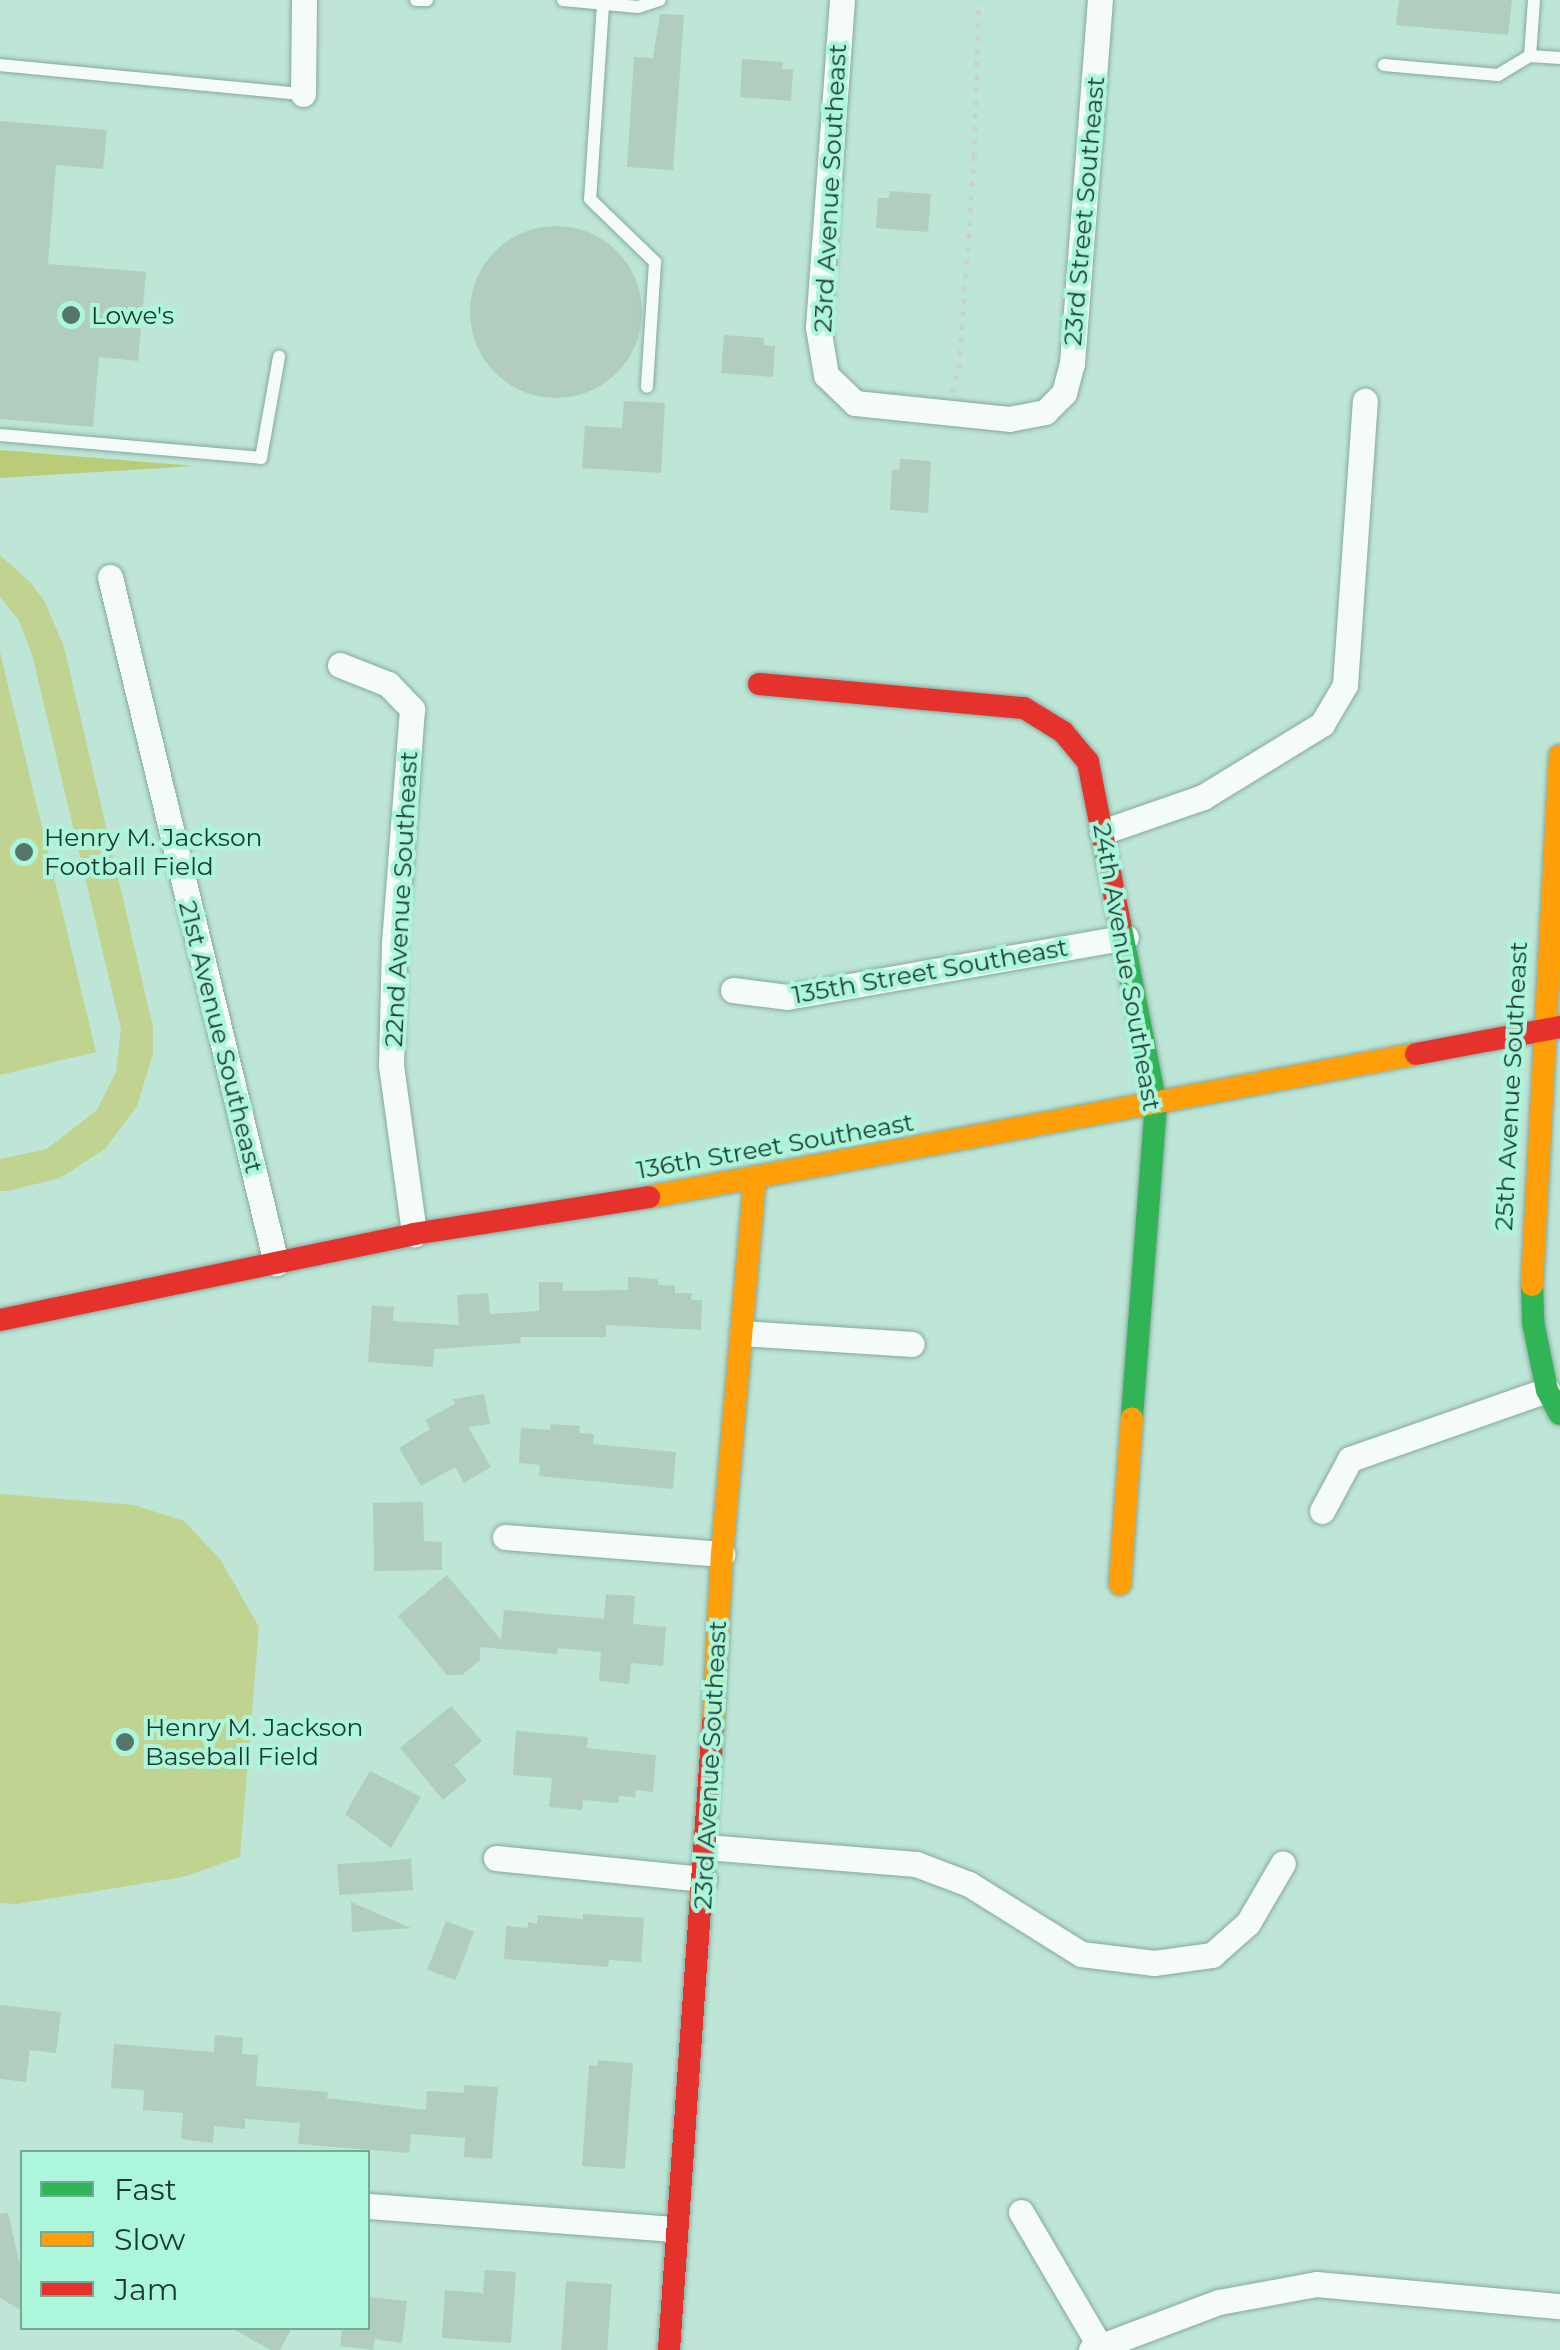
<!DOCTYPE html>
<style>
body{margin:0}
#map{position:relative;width:1560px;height:2350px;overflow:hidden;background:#bde6d7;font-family:Montserrat,sans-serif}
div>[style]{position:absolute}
.green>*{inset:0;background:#c1d390}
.forest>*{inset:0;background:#bacc7a}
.building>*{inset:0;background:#b0cdbe;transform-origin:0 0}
.round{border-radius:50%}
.path>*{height:5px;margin-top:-2.5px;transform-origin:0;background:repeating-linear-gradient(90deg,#c6d3ce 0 5px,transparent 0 13px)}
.roads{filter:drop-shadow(0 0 2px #87a89c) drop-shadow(0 0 2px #87a89c)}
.lane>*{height:12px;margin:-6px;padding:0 6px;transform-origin:6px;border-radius:6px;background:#f5fbf9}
.street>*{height:25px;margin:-12.5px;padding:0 12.5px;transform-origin:12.5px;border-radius:12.5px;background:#f5fbf9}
.fast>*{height:22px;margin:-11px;padding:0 11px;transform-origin:11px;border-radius:11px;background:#30b455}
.slow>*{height:22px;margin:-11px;padding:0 11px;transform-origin:11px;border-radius:11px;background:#ff9f0a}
.jam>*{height:22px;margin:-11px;padding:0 11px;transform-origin:11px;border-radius:11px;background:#e5322d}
.dots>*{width:28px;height:28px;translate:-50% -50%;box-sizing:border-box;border:5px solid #acf7db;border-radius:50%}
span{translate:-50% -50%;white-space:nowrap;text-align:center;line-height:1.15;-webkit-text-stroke:8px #acf7db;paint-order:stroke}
.street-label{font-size:25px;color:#1b3a2f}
.poi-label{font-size:25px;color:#1b3a2f}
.left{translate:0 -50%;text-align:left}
.legend{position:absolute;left:20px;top:2150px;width:350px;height:180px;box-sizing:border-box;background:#acf7db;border:2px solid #72ab96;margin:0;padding:12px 18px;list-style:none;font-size:30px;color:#1b3a2f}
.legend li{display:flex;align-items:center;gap:20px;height:50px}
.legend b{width:50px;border:2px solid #72ab96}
</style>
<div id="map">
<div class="green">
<div style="clip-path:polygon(0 555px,31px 583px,45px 602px,64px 647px,153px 1027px,153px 1054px,137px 1106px,105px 1149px,60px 1178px,8px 1191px,0 1191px,0 1159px,47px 1149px,97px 1110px,116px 1072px,121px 1029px,32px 654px,18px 619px,0 597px)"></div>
<div style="clip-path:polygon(0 652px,96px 1052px,0 1075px)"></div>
<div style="clip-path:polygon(0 1494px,134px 1505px,184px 1521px,220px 1559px,259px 1627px,240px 1857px,183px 1877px,17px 1904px,0 1903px)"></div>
</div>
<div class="forest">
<div style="clip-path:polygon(0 450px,195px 466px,0 478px)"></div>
</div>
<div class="building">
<div style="clip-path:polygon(1399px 0,1512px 0,1508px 35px,1396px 25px)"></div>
<div style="clip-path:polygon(660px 14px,684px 15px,673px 170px,627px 167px,634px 57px,653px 58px)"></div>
<div style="clip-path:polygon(742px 59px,783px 62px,782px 69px,793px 70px,791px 101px,740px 97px)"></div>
<div style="clip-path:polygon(0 121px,107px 130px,103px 169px,56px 165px,48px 264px,146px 272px,138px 361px,99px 357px,93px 427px,0 419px)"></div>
<div style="clip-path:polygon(890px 191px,931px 194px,928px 232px,876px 228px,878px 198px,889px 198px)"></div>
<div class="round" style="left:470px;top:226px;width:172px;height:172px"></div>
<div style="clip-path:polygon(724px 335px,764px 338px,764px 345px,775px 346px,773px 377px,721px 373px)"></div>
<div style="clip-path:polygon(624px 401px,665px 403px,661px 473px,582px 468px,585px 426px,622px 428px)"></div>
<div style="clip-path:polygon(900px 459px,931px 461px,928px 513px,890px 510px,892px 470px,899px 470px)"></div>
<div style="clip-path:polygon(628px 1277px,658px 1279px,658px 1285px,675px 1286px,675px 1293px,692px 1293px,691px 1300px,702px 1300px,701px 1330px,606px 1325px,606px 1337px,520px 1337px,521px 1343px,434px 1349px,433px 1367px,368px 1362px,372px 1305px,394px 1307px,393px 1321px,459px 1325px,457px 1295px,488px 1293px,490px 1314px,539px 1311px,539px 1282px,563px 1282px,563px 1291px,628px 1290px)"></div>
<div style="clip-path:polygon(484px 1394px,490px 1424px,468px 1427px,491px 1467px,464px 1483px,455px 1467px,421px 1486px,399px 1448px,430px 1429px,425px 1420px,455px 1404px,453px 1399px)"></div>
<div style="clip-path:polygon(551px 1424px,580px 1426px,579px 1433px,594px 1434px,593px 1444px,676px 1452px,673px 1489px,539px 1476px,540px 1465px,519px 1463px,521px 1428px,550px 1430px)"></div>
<div style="clip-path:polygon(423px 1502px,424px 1541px,442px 1542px,442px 1570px,374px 1571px,373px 1503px)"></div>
<div style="clip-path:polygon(447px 1575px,501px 1640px,504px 1610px,604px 1619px,606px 1594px,635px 1596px,633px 1624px,666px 1627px,663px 1666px,631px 1663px,629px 1684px,599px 1681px,601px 1652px,558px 1648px,557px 1654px,480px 1647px,480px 1660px,462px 1675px,447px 1675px,398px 1616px)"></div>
<div style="clip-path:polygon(451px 1706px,482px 1741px,454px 1765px,467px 1780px,443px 1800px,400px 1748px)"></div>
<div style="clip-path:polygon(516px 1731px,588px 1737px,587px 1748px,656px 1755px,653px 1792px,636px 1790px,635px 1797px,619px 1796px,618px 1803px,583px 1800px,582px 1810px,549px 1807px,552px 1778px,513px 1775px)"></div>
<div style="clip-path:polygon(370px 1771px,421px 1797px,391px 1848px,345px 1814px)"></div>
<div style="left:411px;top:1859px;width:31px;height:74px;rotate:86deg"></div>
<div style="clip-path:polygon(351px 1902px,411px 1928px,352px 1932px)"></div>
<div style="clip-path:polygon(583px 1914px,644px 1918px,641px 1962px,609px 1960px,608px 1967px,504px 1959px,506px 1926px,528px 1928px,528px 1922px,537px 1924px,538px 1915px,583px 1919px)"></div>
<div style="left:446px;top:1921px;width:30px;height:52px;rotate:21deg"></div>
<div style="clip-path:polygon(0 2005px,61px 2012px,56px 2053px,30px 2050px,26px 2082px,0 2079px)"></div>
<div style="clip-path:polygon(215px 2035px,243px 2038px,242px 2054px,258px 2055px,256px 2086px,328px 2092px,327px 2098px,426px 2110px,427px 2091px,464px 2093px,464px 2085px,498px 2087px,492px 2159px,464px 2157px,465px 2138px,411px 2134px,409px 2153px,298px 2144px,300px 2123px,245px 2119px,245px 2129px,214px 2126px,213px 2143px,181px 2139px,183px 2113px,143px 2110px,144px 2090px,111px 2088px,114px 2044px,214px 2052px)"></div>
<div style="clip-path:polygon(598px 2060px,633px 2063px,625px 2169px,582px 2166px,589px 2065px,597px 2066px)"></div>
<div style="clip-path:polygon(8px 2213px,22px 2274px,22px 2311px,0 2298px,0 2214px)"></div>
<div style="clip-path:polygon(485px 2270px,516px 2272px,511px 2343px,442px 2338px,445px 2290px,483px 2293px)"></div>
<div style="left:566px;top:2281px;width:46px;height:69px;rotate:4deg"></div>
<div style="clip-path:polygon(368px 2297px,407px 2301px,402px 2343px,375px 2339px,373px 2350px,340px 2346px,342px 2328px,368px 2328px)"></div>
<div style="clip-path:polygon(231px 2328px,292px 2328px,280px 2350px,271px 2350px)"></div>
</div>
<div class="path">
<div style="left:952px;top:392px;width:25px;rotate:-74deg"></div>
<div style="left:959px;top:368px;width:212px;rotate:-85.9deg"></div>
<div style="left:974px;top:157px;width:157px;rotate:-88.2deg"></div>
</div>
<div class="roads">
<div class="lane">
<div style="left:416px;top:0;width:11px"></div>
<div style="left:563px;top:0;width:75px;rotate:5.3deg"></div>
<div style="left:638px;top:7px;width:23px;rotate:-18deg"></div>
<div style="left:603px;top:5px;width:194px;rotate:93.8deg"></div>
<div style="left:590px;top:199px;width:91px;rotate:44.1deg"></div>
<div style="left:655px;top:262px;width:125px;rotate:93.7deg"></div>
<div style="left:1530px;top:56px;width:56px;rotate:-85.9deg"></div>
<div style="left:0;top:65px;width:304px;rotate:5.5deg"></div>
<div style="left:1384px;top:65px;width:114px;rotate:5deg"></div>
<div style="left:1498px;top:75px;width:37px;rotate:-31deg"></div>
<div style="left:1530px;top:56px;width:30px;rotate:4deg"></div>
<div style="left:0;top:435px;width:262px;rotate:5deg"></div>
<div style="left:261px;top:458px;width:103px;rotate:-79.9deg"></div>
</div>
<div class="street">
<div style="left:842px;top:0;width:328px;rotate:94.2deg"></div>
<div style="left:818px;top:327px;width:49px;rotate:80.5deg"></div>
<div style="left:826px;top:375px;width:40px;rotate:44deg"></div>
<div style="left:855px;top:403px;width:155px;rotate:5.9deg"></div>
<div style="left:1009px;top:419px;width:37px;rotate:-11deg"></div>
<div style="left:1045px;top:412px;width:27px;rotate:-45deg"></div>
<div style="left:1064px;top:393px;width:31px;rotate:-75deg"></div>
<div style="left:1072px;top:363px;width:364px;rotate:-85.6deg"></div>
<div style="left:303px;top:94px;width:94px;rotate:-89.4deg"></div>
<div style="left:110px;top:577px;width:706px;rotate:76.4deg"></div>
<div style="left:340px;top:665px;width:52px;rotate:21.6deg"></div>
<div style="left:388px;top:684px;width:35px;rotate:46deg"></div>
<div style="left:412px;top:709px;width:235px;rotate:94.4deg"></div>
<div style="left:394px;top:943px;width:122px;rotate:91.4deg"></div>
<div style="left:391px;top:1065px;width:171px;rotate:82.2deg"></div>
<div style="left:1102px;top:832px;width:107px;rotate:-19.1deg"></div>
<div style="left:1203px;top:797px;width:140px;rotate:-31.5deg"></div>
<div style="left:1322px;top:724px;width:45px;rotate:-59.5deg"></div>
<div style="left:1345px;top:685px;width:285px;rotate:-86deg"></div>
<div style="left:733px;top:990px;width:54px;rotate:7.4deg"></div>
<div style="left:787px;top:997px;width:344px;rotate:-10deg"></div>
<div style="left:742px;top:1333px;width:170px;rotate:3.7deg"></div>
<div style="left:1322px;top:1511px;width:59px;rotate:-61.7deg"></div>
<div style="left:1350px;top:1459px;width:209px;rotate:-19.3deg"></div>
<div style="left:505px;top:1537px;width:218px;rotate:4.5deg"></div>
<div style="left:706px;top:1847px;width:211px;rotate:4.6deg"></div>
<div style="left:916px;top:1864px;width:57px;rotate:20.7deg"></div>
<div style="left:969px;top:1884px;width:132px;rotate:32deg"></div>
<div style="left:1081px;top:1954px;width:74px;rotate:7deg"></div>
<div style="left:1154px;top:1963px;width:59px;rotate:-7.9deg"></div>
<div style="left:1212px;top:1955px;width:48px;rotate:-41.6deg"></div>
<div style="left:1248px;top:1923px;width:69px;rotate:-59.7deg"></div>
<div style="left:496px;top:1858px;width:209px;rotate:5.8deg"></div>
<div style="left:368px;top:2206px;width:307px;rotate:4.3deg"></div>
<div style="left:1021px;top:2212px;width:154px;rotate:59.6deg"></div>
<div style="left:1091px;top:2350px;width:137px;rotate:-20.6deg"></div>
<div style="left:1219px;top:2302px;width:99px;rotate:-10.5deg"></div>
<div style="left:1316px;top:2284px;width:245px;rotate:5.2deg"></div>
</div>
<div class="fast">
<div style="left:1120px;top:923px;width:185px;rotate:78.8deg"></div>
<div style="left:1156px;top:1104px;width:315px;rotate:94.4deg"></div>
<div style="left:1532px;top:1285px;width:37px;rotate:88deg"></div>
<div style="left:1533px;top:1322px;width:69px;rotate:78.4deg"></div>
<div style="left:1547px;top:1390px;width:27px;rotate:62deg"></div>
</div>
<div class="slow">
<div style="left:649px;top:1197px;width:780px;rotate:-10.56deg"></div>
<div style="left:1532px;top:1285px;width:530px;rotate:-86.97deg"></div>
<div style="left:1120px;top:1584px;width:166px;rotate:-85.9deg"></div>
<div style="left:713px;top:1724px;width:170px;rotate:-87deg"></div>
<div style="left:722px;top:1554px;width:375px;rotate:-85deg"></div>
</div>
<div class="jam">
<div style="left:759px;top:684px;width:266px;rotate:5.2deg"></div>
<div style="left:1024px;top:708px;width:46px;rotate:31.6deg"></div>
<div style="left:1063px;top:732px;width:39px;rotate:50deg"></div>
<div style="left:1088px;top:762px;width:164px;rotate:78.8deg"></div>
<div style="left:1416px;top:1054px;width:147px;rotate:-10.6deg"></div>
<div style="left:0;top:1320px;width:423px;rotate:-11.7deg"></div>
<div style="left:414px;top:1234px;width:238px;rotate:-8.9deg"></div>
<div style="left:669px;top:2350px;width:628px;rotate:-85.98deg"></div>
</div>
</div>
<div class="dots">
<div style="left:71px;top:315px;background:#54766a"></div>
<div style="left:24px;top:852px;background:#54766a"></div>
<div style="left:125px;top:1742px;background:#54766a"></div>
</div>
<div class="street-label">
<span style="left:830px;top:188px;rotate:-87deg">23rd Avenue Southeast</span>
<span style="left:1084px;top:211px;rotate:-85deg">23rd Street Southeast</span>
<span style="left:401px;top:899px;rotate:-87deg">22nd Avenue Southeast</span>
<span style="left:1127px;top:967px;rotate:80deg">24th Avenue Southeast</span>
<span style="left:930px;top:971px;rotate:-10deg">135th Street Southeast</span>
<span style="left:221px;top:1037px;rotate:76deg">21st Avenue Southeast</span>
<span style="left:1511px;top:1086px;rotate:-87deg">25th Avenue Southeast</span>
<span style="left:775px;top:1146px;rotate:-10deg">136th Street Southeast</span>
<span style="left:710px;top:1765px;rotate:-87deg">23rd Avenue Southeast</span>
</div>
<div class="poi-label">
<span class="left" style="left:91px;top:315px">Lowe's</span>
<span class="left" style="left:44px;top:852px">Henry M. Jackson<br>Football Field</span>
<span class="left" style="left:145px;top:1742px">Henry M. Jackson<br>Baseball Field</span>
</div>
<ul class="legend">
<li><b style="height:12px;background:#30b455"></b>Fast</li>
<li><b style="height:12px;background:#ff9f0a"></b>Slow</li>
<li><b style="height:12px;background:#e5322d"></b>Jam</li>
</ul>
</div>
